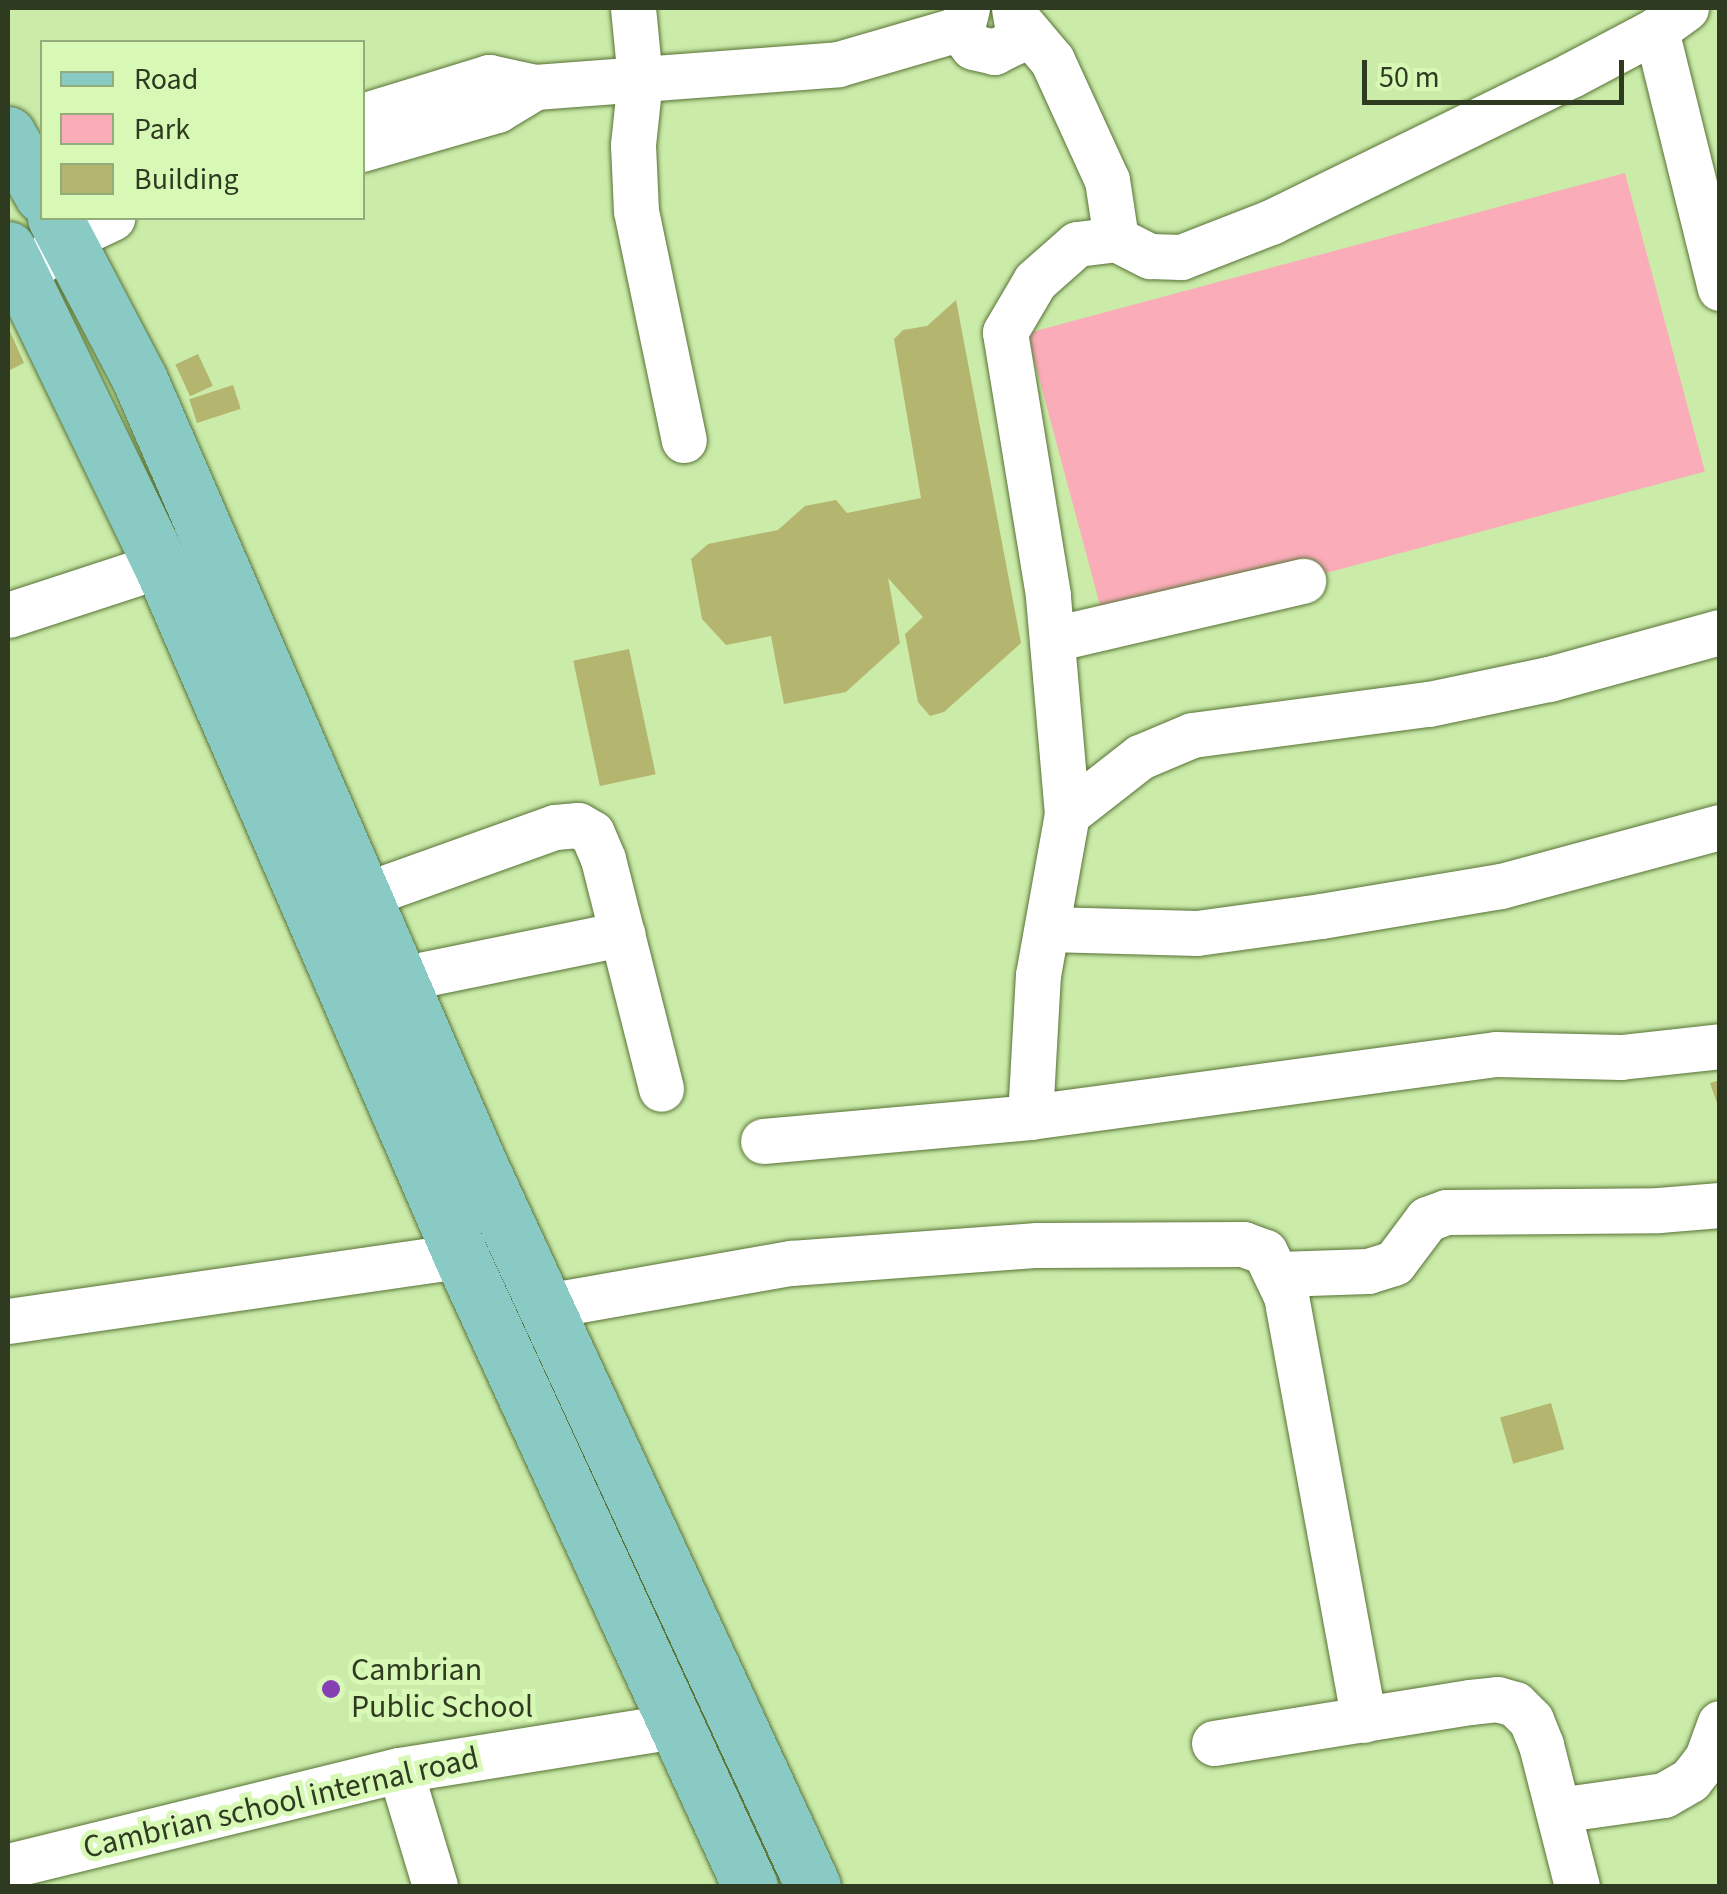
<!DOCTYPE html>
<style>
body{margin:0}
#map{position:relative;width:1727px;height:1894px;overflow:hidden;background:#cbeba9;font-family:"Source Sans 3",sans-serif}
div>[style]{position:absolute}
.green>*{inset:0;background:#faacb8;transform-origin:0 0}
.building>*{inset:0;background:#b4b56e;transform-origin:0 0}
.roads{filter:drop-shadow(0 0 2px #587336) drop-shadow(0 0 2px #587336)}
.minor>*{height:45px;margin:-22.5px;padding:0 22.5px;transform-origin:22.5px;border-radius:22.5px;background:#fff}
.major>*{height:55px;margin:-27.5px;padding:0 27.5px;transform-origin:27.5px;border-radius:27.5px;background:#89cac5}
.dots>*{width:28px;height:28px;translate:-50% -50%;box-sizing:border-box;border:5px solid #d8f8b5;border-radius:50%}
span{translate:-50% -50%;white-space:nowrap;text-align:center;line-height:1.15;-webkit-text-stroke:10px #d8f8b5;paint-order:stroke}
.poi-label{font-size:32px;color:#2f3b21}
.left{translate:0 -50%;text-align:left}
.street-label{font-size:32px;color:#2f3b21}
.frame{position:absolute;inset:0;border:10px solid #2f3b21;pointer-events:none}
.legend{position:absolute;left:40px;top:40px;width:325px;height:180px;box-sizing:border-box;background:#d8f8b5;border:2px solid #94ac7a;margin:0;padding:12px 18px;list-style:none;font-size:30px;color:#2f3b21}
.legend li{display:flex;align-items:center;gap:20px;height:50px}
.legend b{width:50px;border:2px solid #94ac7a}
.scale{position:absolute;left:1362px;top:60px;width:262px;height:45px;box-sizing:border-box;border:5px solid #2f3b21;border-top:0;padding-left:12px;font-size:30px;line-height:35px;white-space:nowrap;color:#2f3b21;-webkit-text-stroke:8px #d8f8b5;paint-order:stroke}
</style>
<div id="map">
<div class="green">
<div style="left:1625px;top:173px;width:309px;height:619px;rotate:75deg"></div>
</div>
<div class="building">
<div style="clip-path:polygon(956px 300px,1021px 643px,944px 712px,930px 716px,918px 702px,905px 634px,923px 617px,888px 578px,900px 643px,846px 692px,784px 704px,771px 636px,726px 645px,702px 619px,691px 559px,708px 544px,778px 530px,805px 506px,836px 500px,847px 513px,921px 498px,894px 339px,903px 330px,927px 326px)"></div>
<div style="clip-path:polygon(8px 327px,24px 363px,8px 371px)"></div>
<div style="left:198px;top:354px;width:35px;height:25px;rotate:65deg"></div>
<div style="left:233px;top:385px;width:25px;height:46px;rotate:72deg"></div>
<div style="left:629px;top:649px;width:128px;height:57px;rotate:78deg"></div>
<div style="clip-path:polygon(1720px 1080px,1720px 1109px,1719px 1109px,1710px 1083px)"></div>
<div style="left:1551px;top:1403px;width:48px;height:53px;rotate:74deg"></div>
</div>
<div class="roads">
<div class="minor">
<div style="left:633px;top:8px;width:71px;rotate:84.4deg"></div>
<div style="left:640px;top:79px;width:66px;rotate:96.1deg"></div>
<div style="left:633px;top:145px;width:66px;rotate:87.4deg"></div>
<div style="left:636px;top:211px;width:234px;rotate:78.2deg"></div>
<div style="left:967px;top:8px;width:21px;rotate:104deg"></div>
<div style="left:962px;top:28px;width:11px;rotate:68deg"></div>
<div style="left:966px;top:38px;width:11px;rotate:52deg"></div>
<div style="left:973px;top:47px;width:22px;rotate:13deg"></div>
<div style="left:994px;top:52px;width:22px;rotate:-27deg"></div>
<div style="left:1014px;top:42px;width:12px;rotate:-70deg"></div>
<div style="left:1018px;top:31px;width:23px;rotate:-100deg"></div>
<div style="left:1019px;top:21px;width:51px;rotate:49.8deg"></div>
<div style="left:1052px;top:60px;width:132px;rotate:65.4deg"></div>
<div style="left:1107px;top:180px;width:60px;rotate:81.3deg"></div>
<div style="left:1116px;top:239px;width:38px;rotate:27deg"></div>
<div style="left:1150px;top:256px;width:31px;rotate:2deg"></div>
<div style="left:1181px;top:257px;width:97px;rotate:-21.3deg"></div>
<div style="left:1271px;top:222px;width:334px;rotate:-26.1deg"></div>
<div style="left:1571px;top:75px;width:96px;rotate:-27.9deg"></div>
<div style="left:1656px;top:30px;width:37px;rotate:-36deg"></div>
<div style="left:1656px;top:30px;width:266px;rotate:76.1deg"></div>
<div style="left:362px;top:116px;width:133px;rotate:-17.1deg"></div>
<div style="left:489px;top:77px;width:47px;rotate:12.3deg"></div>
<div style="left:535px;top:87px;width:304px;rotate:-4.3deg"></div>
<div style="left:838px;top:64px;width:129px;rotate:-16.2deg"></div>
<div style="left:362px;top:149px;width:141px;rotate:-16.1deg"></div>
<div style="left:497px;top:110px;width:44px;rotate:-31.2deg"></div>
<div style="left:39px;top:262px;width:36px;rotate:-39deg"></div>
<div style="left:67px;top:239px;width:50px;rotate:-25deg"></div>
<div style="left:8px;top:615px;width:161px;rotate:-18.1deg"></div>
<div style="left:1053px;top:639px;width:257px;rotate:-13.1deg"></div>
<div style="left:1067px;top:814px;width:93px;rotate:-38deg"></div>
<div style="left:1140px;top:757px;width:56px;rotate:-22.9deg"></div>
<div style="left:1192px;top:735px;width:239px;rotate:-7.5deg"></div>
<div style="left:1429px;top:704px;width:123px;rotate:-11.8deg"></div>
<div style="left:1549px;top:679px;width:177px;rotate:-15.4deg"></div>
<div style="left:362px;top:896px;width:205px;rotate:-19.7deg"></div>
<div style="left:555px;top:827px;width:23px;rotate:-5deg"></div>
<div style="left:578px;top:825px;width:16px;rotate:30deg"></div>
<div style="left:592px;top:833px;width:28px;rotate:67deg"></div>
<div style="left:603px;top:859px;width:237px;rotate:75.8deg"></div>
<div style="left:1048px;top:929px;width:149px;rotate:1.5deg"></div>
<div style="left:1197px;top:933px;width:125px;rotate:-7.8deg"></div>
<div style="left:1321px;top:916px;width:182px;rotate:-9.5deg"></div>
<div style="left:1501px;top:886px;width:227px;rotate:-15.1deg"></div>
<div style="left:400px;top:979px;width:227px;rotate:-11.5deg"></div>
<div style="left:1030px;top:1117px;width:142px;rotate:-86.8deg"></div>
<div style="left:1038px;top:975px;width:164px;rotate:-79.8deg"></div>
<div style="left:1067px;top:814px;width:220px;rotate:-95deg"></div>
<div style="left:1048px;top:595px;width:266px;rotate:-99.3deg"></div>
<div style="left:1005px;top:332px;width:59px;rotate:-59.5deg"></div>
<div style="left:1035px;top:281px;width:56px;rotate:-41.4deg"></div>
<div style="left:1077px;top:244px;width:39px;rotate:-7deg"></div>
<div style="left:763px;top:1141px;width:268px;rotate:-5.1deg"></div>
<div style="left:1030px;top:1117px;width:470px;rotate:-7.7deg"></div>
<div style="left:1496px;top:1054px;width:125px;rotate:1.4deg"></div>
<div style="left:1621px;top:1057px;width:100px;rotate:-6.3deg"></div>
<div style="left:1279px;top:1274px;width:89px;rotate:-1.9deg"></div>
<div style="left:1368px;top:1271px;width:27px;rotate:-17deg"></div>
<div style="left:1394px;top:1263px;width:55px;rotate:-53.1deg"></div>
<div style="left:1427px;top:1219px;width:20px;rotate:-20deg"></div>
<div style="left:1446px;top:1212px;width:213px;rotate:-0.5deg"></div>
<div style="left:1659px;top:1210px;width:61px;rotate:-4.7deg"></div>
<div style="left:546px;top:1306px;width:249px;rotate:-10deg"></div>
<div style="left:791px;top:1263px;width:247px;rotate:-4.2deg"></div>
<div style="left:1037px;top:1245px;width:206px;rotate:-0.3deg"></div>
<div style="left:1243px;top:1244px;width:23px;rotate:20deg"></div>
<div style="left:1265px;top:1252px;width:49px;rotate:64.5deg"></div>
<div style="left:1286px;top:1296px;width:431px;rotate:79.6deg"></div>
<div style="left:8px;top:1321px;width:458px;rotate:-8.2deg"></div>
<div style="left:1214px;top:1743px;width:259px;rotate:-9.1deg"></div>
<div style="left:1470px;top:1702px;width:27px;rotate:-6deg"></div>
<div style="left:1497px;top:1699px;width:19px;rotate:16deg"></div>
<div style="left:1515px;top:1704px;width:23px;rotate:45deg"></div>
<div style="left:1531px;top:1720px;width:27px;rotate:68deg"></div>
<div style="left:1541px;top:1745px;width:146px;rotate:75.7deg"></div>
<div style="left:400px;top:1770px;width:121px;rotate:73.2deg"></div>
<div style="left:1558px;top:1810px;width:107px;rotate:-8.1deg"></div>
<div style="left:1664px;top:1795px;width:30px;rotate:-30deg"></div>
<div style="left:1690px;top:1780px;width:28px;rotate:-52deg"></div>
<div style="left:1707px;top:1758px;width:37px;rotate:-70deg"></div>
<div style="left:8px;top:1866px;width:404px;rotate:-13.8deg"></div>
<div style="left:400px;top:1770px;width:278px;rotate:-9.1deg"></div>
</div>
<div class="major">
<div style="left:8px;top:134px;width:70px;rotate:60.9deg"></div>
<div style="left:55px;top:218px;width:183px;rotate:62.3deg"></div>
<div style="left:140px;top:380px;width:853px;rotate:66.59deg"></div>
<div style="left:479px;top:1163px;width:796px;rotate:65.2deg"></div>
<div style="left:8px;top:249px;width:351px;rotate:64.2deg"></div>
<div style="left:161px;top:565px;width:753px;rotate:66.53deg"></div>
<div style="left:461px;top:1256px;width:693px;rotate:65.36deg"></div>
</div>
</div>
<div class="dots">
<div style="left:331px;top:1689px;background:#8540b4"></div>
</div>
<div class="poi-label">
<span class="left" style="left:351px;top:1689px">Cambrian<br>Public School</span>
</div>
<div class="street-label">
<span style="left:281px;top:1803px;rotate:-13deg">Cambrian school internal road</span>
</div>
<div class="frame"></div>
<ul class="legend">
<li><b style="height:12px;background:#89cac5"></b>Road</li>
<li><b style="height:28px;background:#faacb8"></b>Park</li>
<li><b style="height:28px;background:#b4b56e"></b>Building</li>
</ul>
<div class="scale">50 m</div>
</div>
